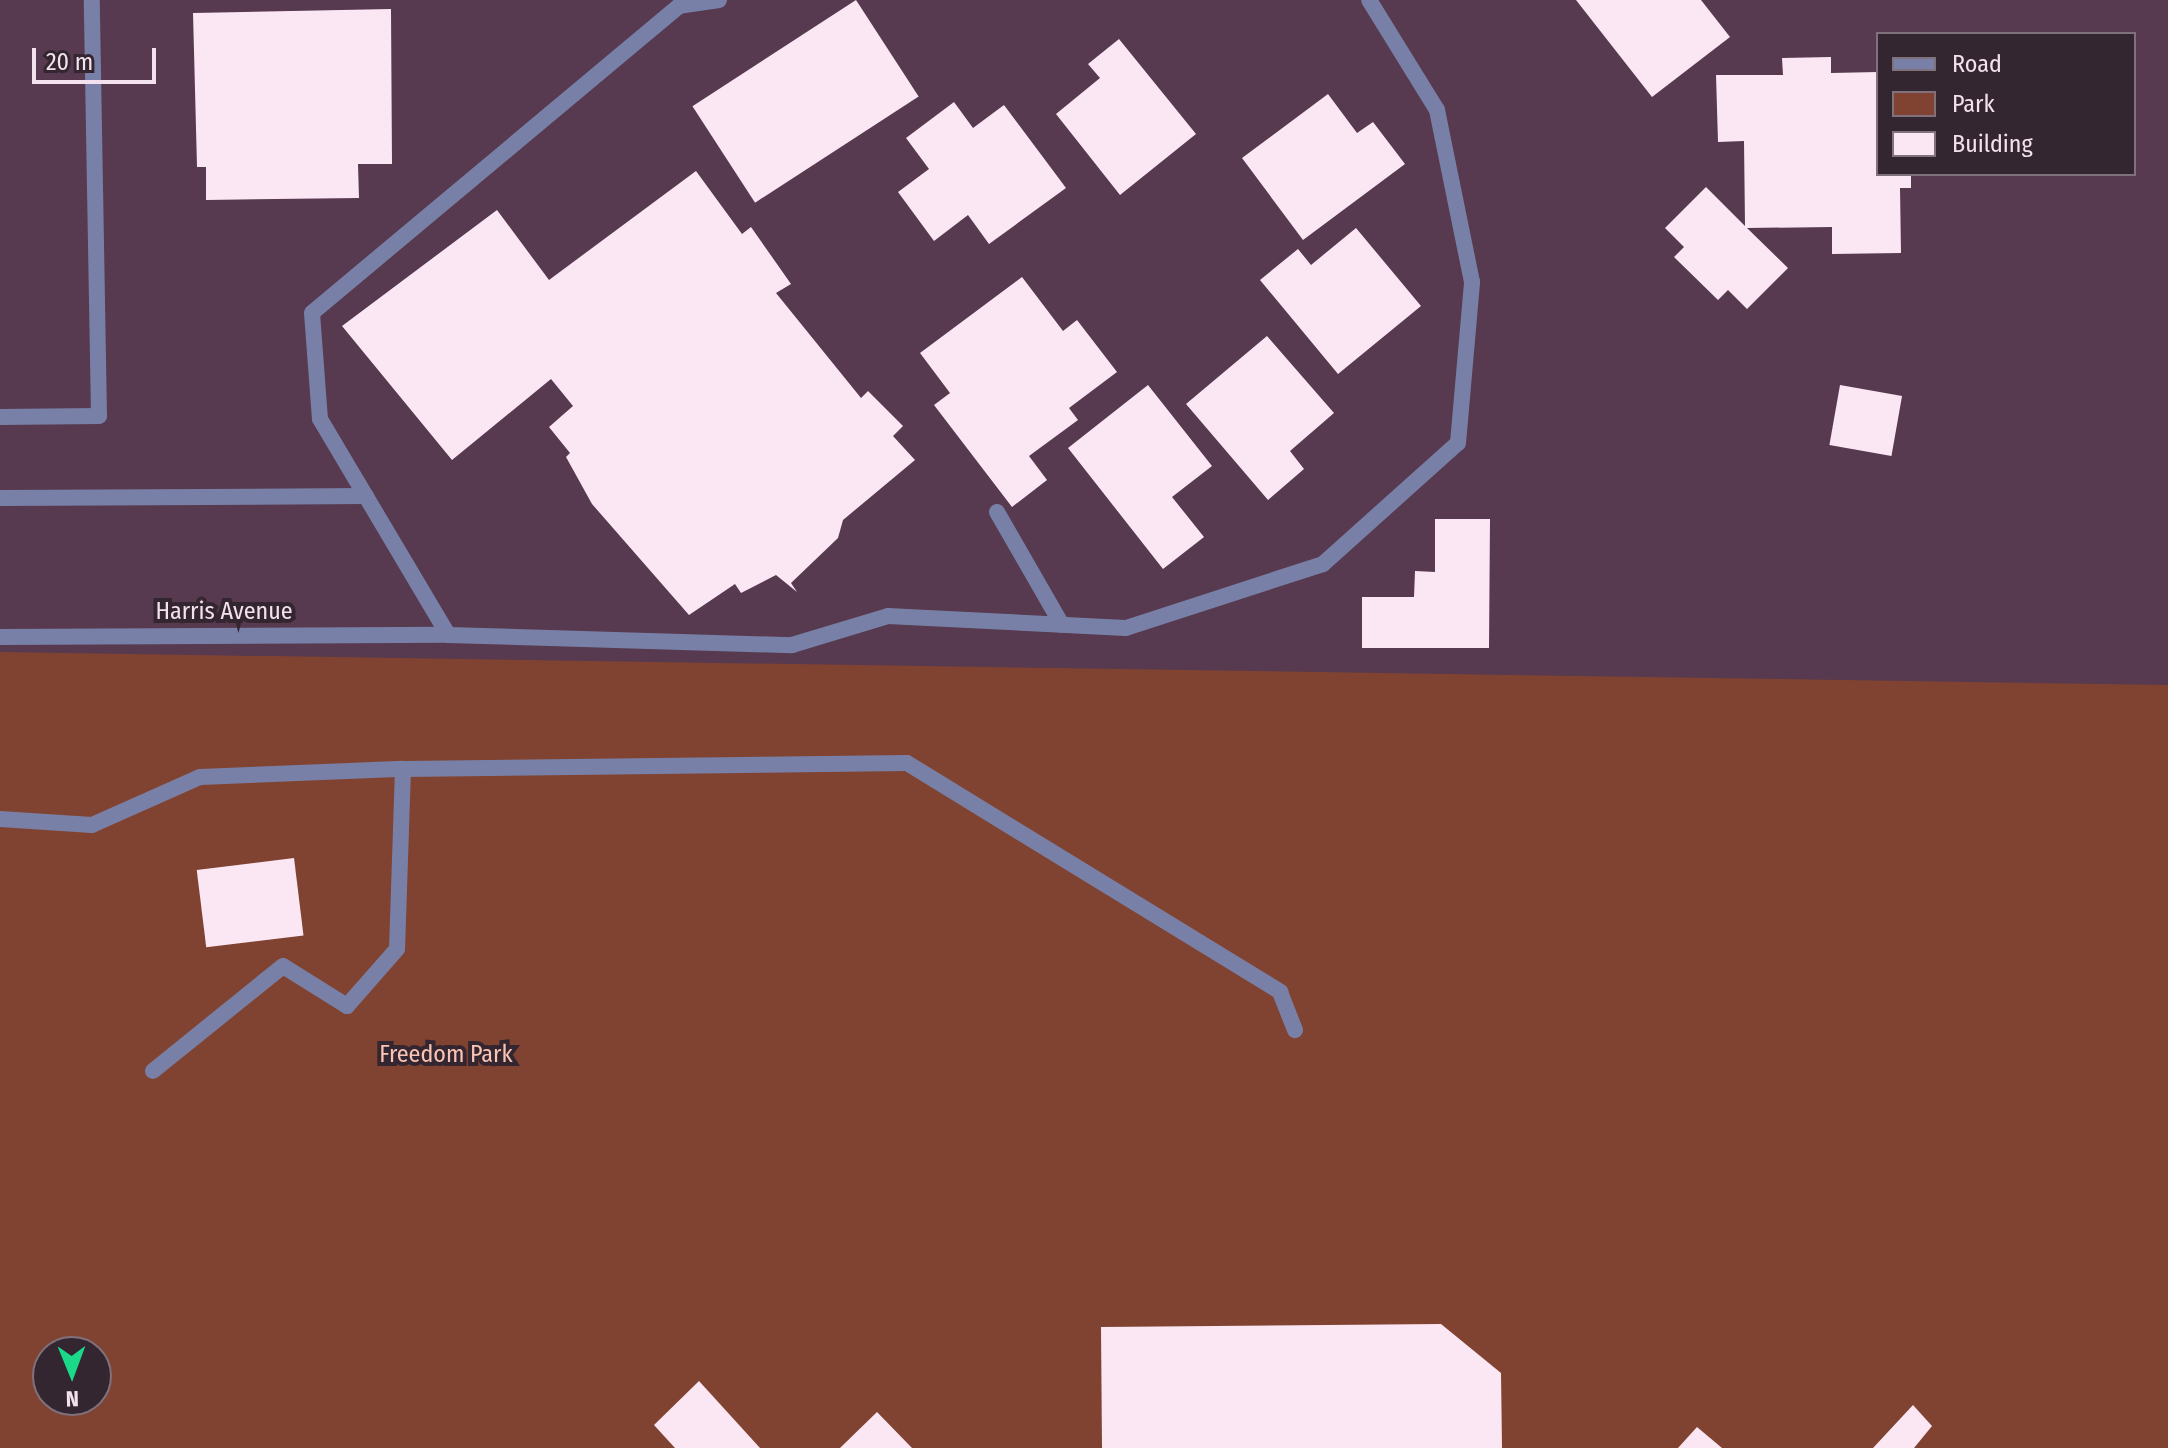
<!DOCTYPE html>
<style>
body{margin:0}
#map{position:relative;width:2168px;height:1448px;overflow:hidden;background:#573a4f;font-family:"Fira Sans Condensed",sans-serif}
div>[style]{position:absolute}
.green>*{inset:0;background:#804331}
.building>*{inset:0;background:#fbe7f4;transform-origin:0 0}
.service>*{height:16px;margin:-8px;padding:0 8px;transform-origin:8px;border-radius:8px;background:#7980a7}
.minor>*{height:16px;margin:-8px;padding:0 8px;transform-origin:8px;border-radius:8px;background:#7980a7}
span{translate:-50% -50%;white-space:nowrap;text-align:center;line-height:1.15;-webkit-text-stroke:8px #342630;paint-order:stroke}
.street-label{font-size:24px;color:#f4e1ee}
.park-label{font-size:24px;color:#fac4b4}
.legend{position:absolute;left:1876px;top:32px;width:260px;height:144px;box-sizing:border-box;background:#342630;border:2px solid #81717c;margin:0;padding:10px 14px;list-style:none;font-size:24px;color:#f4e1ee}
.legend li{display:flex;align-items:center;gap:16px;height:40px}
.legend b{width:40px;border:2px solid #81717c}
.north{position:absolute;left:32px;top:1336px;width:80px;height:80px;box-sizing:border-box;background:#342630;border:2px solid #81717c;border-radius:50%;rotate:179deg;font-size:22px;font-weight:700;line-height:32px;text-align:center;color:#f4e1ee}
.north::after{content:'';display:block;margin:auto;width:28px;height:36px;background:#1ad988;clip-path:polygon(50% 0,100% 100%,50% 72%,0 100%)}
.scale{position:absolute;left:32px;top:48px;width:124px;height:36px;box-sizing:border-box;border:4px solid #f4e1ee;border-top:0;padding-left:10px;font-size:24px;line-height:28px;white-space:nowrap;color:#f4e1ee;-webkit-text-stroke:6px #342630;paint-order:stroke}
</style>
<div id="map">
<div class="green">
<div style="clip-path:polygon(evenodd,0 652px,2168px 685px,2168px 1448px,0 1448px,0 652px,48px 1352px,96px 1352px,96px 1400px,48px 1400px,48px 1352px)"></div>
</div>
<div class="building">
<div style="left:856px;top:0;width:115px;height:195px;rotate:57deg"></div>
<div style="clip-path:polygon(1576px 0,1701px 0,1730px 37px,1652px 97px)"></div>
<div style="clip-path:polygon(391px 9px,392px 164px,358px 164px,359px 198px,206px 200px,206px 167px,197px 167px,193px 13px)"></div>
<div style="clip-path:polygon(1119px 39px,1196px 134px,1120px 195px,1056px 114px,1100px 78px,1088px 64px)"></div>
<div style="clip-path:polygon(1831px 57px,1831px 73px,1878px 72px,1878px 174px,1911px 174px,1911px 188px,1900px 188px,1901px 253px,1832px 254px,1832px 227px,1747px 228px,1788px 268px,1747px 309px,1728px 290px,1718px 300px,1674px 257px,1684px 247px,1665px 228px,1706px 187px,1745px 226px,1744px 141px,1718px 142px,1716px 75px,1783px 75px,1782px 58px)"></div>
<div style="clip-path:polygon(1328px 94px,1357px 133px,1373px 122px,1405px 164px,1303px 240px,1242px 158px)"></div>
<div style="clip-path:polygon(954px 102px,973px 128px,1004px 105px,1066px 188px,989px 244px,968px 215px,934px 241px,898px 192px,929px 169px,906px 138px)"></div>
<div style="clip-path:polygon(696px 171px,742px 234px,751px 227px,791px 284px,776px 293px,861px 398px,868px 391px,903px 426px,893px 436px,915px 460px,843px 520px,838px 538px,791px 583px,797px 592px,776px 575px,741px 593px,735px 584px,689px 615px,592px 504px,566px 457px,570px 453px,549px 427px,573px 406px,551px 379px,452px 460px,342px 326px,497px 210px,549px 280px)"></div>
<div style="clip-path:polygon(1356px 228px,1421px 306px,1338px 374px,1260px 280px,1298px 249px,1311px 265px)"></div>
<div style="clip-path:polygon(1022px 277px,1063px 331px,1077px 320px,1117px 372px,1069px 408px,1078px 420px,1029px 456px,1047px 480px,1012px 507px,934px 405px,950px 393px,920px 353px)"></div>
<div style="clip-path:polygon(1267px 336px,1334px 413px,1290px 451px,1304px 469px,1268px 500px,1186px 404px)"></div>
<div style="clip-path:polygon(1148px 385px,1212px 466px,1172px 497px,1204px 537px,1163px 569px,1068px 448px)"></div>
<div style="left:1840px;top:385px;width:63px;height:61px;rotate:10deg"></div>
<div style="clip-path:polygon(1435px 519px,1490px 519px,1489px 648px,1362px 648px,1362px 597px,1414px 597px,1415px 571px,1435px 572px)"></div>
<div style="left:294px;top:858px;width:78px;height:98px;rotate:83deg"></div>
<div style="clip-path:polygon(1441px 1324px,1501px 1373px,1502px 1448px,1102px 1448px,1101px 1327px)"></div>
<div style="clip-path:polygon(699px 1381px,760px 1448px,675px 1448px,654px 1425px)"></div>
<div style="clip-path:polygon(1913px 1405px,1932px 1426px,1914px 1448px,1873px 1448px)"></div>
<div style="clip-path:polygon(877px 1412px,912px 1448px,840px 1448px)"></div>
<div style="clip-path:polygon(1697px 1427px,1722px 1448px,1678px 1448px)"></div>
</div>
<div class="service">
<div style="left:719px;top:0;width:40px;rotate:171.5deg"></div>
<div style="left:679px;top:6px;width:478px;rotate:140.1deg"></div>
<div style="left:312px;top:313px;width:106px;rotate:85.7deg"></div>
<div style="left:320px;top:419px;width:251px;rotate:59.3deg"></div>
<div style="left:448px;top:635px;width:344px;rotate:1.7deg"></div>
<div style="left:792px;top:645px;width:100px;rotate:-16.8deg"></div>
<div style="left:888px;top:616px;width:238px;rotate:2.9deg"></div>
<div style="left:1126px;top:628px;width:207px;rotate:-18deg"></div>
<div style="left:1323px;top:564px;width:181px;rotate:-41.9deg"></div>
<div style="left:1458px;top:443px;width:162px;rotate:-85deg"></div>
<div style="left:1472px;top:282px;width:176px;rotate:-101.5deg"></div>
<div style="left:1437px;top:110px;width:129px;rotate:-121.7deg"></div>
<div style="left:0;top:417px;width:99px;rotate:-0.6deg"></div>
<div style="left:99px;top:416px;width:416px;rotate:-91deg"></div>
<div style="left:0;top:498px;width:366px;rotate:-0.3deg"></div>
<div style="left:997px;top:512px;width:130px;rotate:60.1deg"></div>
<div style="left:403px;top:769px;width:504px;rotate:-0.68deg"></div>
<div style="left:907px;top:763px;width:438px;rotate:31.5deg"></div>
<div style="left:1280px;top:992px;width:41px;rotate:68.5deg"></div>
<div style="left:0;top:819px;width:92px;rotate:3.7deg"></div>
<div style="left:92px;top:825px;width:118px;rotate:-24deg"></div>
<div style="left:200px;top:777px;width:203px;rotate:-2.3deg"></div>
<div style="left:403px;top:769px;width:180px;rotate:91.9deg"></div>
<div style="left:397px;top:949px;width:76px;rotate:131.3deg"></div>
<div style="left:347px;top:1006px;width:75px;rotate:-148deg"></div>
<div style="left:283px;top:966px;width:167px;rotate:141.1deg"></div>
</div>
<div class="minor">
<div style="left:0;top:637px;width:448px;rotate:-0.3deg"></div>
</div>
<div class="street-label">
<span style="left:224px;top:612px">Harris Avenue</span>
</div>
<div class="park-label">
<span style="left:446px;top:1055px">Freedom Park</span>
</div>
<ul class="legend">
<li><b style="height:10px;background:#7980a7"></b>Road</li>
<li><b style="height:22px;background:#804331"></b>Park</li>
<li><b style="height:22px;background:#fbe7f4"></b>Building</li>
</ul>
<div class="north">N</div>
<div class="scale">20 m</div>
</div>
